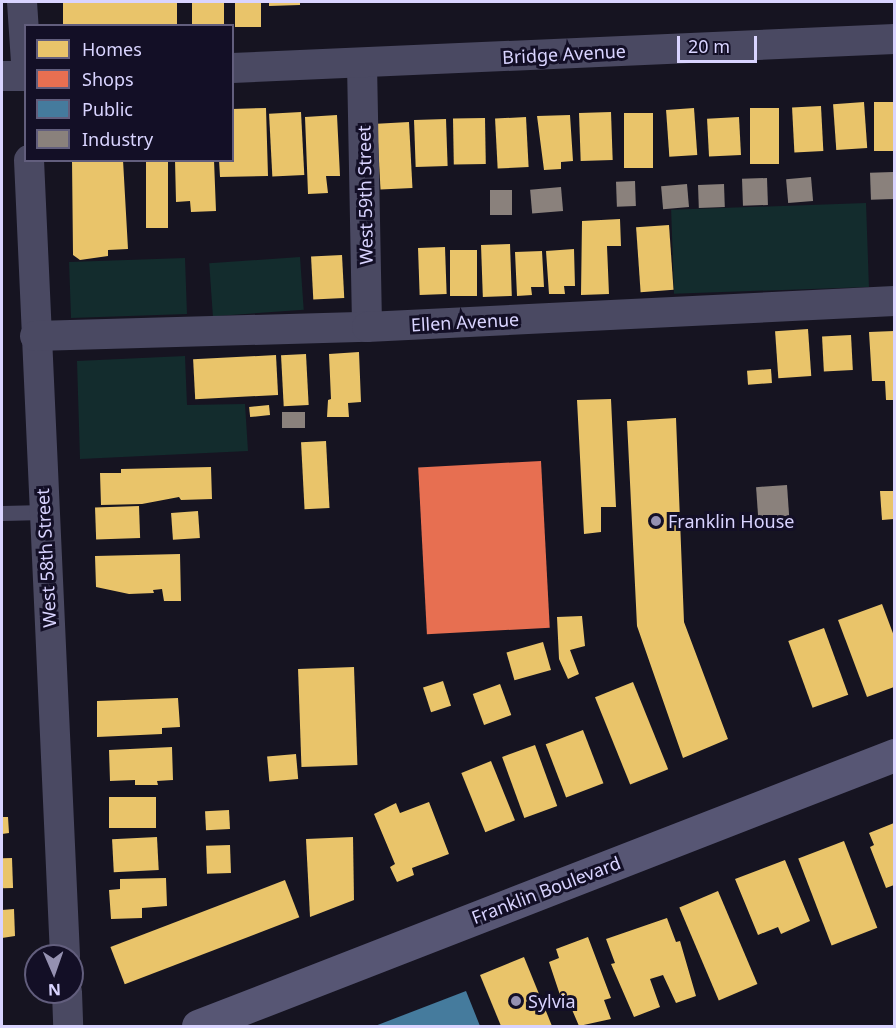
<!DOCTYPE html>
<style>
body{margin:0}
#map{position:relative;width:896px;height:1028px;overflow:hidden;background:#161421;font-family:"Noto Sans",sans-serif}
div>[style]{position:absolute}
.green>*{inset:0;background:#132c2d;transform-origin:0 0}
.homes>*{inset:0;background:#e9c46a;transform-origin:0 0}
.shops>*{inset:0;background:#e76f51;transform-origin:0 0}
.public>*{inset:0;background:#457b9d}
.industry>*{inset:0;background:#8a817c;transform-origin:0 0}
.lane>*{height:15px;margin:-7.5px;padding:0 7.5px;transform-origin:7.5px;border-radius:7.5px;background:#4a4962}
.street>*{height:30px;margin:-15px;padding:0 15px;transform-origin:15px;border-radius:15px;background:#4a4962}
.secondary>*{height:33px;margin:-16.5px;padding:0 16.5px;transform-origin:16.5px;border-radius:16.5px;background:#575674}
.dots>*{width:16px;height:16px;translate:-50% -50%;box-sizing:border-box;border:3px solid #130f26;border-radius:50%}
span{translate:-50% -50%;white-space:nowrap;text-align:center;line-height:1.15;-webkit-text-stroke:6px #130f26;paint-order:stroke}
.street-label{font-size:18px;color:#d9d4ff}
.poi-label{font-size:18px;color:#d9d4ff}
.left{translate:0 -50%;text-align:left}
.frame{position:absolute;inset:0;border:3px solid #d9d4ff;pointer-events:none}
.legend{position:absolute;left:24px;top:24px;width:210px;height:138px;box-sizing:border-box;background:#130f26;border:2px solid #625e7d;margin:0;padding:8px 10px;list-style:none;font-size:18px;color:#d9d4ff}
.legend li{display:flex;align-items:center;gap:12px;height:30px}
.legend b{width:30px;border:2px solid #625e7d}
.north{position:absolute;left:24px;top:944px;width:60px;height:60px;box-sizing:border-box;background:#130f26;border:2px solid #625e7d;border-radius:50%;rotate:178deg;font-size:16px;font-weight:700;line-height:24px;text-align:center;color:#d9d4ff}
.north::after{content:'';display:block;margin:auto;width:21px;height:27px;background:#9591b1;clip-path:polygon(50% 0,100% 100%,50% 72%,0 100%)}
.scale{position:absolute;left:677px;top:36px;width:80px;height:27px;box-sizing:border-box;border:3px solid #d9d4ff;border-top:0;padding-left:8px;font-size:18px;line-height:21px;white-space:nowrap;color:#d9d4ff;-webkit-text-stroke:4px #130f26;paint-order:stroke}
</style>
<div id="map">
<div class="green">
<div style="left:866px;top:203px;width:84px;height:195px;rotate:88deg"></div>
<div style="left:300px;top:257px;width:53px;height:91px;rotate:86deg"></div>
<div style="left:185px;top:258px;width:56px;height:116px;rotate:88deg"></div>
<div style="clip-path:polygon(185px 356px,187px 405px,245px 404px,248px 451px,80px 459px,77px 361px)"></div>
</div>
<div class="homes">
<div style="left:63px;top:2px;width:114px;height:24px"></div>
<div style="left:192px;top:2px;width:32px;height:24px"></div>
<div style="left:235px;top:2px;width:26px;height:25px"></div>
<div style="clip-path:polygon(269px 2px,300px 2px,300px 5px,269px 6px)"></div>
<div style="left:864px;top:102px;width:46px;height:31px;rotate:86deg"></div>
<div style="left:894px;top:102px;width:49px;height:20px;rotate:90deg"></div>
<div style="left:821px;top:106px;width:45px;height:29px;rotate:87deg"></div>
<div style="clip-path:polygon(266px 108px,268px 176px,220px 177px,219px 160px,232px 160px,232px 109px)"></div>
<div style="left:694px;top:108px;width:47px;height:28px;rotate:86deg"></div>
<div style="left:750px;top:108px;width:29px;height:56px"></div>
<div style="left:301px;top:112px;width:63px;height:32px;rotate:87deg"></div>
<div style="left:611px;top:112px;width:48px;height:32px;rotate:88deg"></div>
<div style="left:624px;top:113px;width:29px;height:55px"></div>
<div style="clip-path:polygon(337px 115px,340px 176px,326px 176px,328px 193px,308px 194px,305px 117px)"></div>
<div style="clip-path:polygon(570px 115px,573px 161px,561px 162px,561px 169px,544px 170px,537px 116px)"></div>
<div style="left:526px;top:117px;width:50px;height:31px;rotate:87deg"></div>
<div style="left:739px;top:117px;width:38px;height:32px;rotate:87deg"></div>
<div style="left:485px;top:118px;width:46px;height:32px;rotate:89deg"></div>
<div style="left:446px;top:119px;width:47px;height:32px;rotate:88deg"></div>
<div style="left:409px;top:122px;width:66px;height:32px;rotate:87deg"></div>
<div style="clip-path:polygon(72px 160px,123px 160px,128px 249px,108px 250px,108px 256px,80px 260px,73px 255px)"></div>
<div style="left:146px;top:160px;width:22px;height:68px"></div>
<div style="clip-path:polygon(175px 160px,214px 160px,216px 211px,191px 212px,190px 201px,176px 202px)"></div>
<div style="clip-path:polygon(620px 219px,621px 246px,607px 246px,609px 294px,581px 295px,582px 221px)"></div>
<div style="left:669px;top:225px;width:65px;height:33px;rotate:86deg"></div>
<div style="left:510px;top:244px;width:52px;height:29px;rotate:88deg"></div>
<div style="left:445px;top:247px;width:47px;height:27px;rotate:88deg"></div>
<div style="clip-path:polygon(574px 249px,575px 286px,564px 286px,565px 294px,549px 294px,546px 251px)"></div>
<div style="left:450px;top:250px;width:27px;height:46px"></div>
<div style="clip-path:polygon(542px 251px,544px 287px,531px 287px,532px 295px,517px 296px,515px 252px)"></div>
<div style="left:342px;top:255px;width:43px;height:31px;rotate:87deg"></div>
<div style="left:808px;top:329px;width:47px;height:33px;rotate:86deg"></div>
<div style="clip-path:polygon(894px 331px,894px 400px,886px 400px,885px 381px,872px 381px,869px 332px)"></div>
<div style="left:851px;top:335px;width:35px;height:29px;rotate:87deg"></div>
<div style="clip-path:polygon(359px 352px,361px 402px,348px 403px,349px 417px,327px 417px,328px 400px,331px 399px,329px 354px)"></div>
<div style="left:306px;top:354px;width:51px;height:25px;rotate:87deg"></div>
<div style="left:276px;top:355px;width:40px;height:83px;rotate:87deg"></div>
<div style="left:771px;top:369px;width:14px;height:24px;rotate:86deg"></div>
<div style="clip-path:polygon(611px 399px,616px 507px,601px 507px,601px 532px,584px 534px,577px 400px)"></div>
<div style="left:269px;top:405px;width:10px;height:20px;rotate:84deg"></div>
<div style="clip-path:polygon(676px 418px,684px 622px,728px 739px,683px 758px,637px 626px,627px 421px)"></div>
<div style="left:326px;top:441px;width:67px;height:25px;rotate:87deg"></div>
<div style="clip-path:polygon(211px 467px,212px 499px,181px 500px,179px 497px,142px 504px,101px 505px,100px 473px,121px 473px,121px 469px)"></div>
<div style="clip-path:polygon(880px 491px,894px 491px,894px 519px,882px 520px)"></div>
<div style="left:139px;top:506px;width:32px;height:44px;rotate:88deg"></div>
<div style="left:198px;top:511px;width:27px;height:27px;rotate:86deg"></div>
<div style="clip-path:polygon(180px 554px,181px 601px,164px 601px,162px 589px,153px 590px,154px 593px,129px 594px,96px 587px,95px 556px)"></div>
<div style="clip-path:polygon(882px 604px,894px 636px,894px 687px,867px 697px,838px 620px)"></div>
<div style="clip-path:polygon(582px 616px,585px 646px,570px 650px,579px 674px,568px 679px,559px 659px,557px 617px)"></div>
<div style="left:824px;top:628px;width:71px;height:38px;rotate:70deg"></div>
<div style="left:543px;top:642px;width:29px;height:38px;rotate:74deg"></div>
<div style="left:354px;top:667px;width:98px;height:56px;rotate:88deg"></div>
<div style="left:443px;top:681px;width:26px;height:21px;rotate:72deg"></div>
<div style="left:633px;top:682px;width:94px;height:41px;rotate:68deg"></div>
<div style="left:500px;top:684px;width:33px;height:29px;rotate:70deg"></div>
<div style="clip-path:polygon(178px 698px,180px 727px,162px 728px,162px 734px,97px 737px,97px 701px)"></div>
<div style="left:583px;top:730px;width:57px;height:40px;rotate:69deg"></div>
<div style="left:535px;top:745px;width:65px;height:35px;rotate:70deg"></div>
<div style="clip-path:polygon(172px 747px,173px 780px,157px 781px,158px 785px,135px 785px,135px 780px,110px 781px,109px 750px)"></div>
<div style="left:296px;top:754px;width:25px;height:29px;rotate:85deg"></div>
<div style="left:491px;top:761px;width:64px;height:32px;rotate:68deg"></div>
<div style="left:156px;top:797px;width:31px;height:47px;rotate:90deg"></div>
<div style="clip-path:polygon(429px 802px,449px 854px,412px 868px,414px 875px,397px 882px,390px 867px,395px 864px,374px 814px,396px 803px,400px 813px)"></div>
<div style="left:229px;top:810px;width:19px;height:24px;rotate:87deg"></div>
<div style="clip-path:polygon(2px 817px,8px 817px,9px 833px,2px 834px)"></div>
<div style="clip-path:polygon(894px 823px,894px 885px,886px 888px,870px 847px,874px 845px,869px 833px)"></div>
<div style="left:157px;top:837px;width:33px;height:45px;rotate:87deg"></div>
<div style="clip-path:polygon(353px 837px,354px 900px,310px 917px,306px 839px)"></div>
<div style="left:844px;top:841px;width:93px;height:49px;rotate:69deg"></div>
<div style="left:230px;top:845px;width:28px;height:24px;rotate:88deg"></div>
<div style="left:12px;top:858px;width:30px;height:10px;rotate:88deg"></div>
<div style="clip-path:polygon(785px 860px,810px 921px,781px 934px,778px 927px,758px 935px,735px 879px)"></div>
<div style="clip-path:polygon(166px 878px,167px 906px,142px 908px,142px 918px,111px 919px,109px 890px,120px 889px,120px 879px)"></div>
<div style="left:285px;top:880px;width:40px;height:187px;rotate:69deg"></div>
<div style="left:718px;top:891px;width:101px;height:42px;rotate:67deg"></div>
<div style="clip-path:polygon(14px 909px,15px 936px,2px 938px,2px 910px)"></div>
<div style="clip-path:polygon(667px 918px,676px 942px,680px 941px,696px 996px,676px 1003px,663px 975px,650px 979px,660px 1007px,634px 1017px,611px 964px,615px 963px,606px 939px)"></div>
<div style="clip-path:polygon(588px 937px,611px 998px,604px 1000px,611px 1019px,579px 1026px,570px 1005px,564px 1007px,549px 962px,559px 958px,556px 949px)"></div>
<div style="clip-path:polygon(524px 957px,552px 1026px,501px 1026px,480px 975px)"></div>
</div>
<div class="shops">
<div style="left:541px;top:461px;width:167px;height:123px;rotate:87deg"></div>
</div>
<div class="public">
<div style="clip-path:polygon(466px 991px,480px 1026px,375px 1026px)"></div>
</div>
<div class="industry">
<div style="left:893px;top:172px;width:27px;height:23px;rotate:88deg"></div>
<div style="left:811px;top:177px;width:24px;height:25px;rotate:85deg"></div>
<div style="left:767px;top:178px;width:27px;height:25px;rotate:88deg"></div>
<div style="left:635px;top:181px;width:25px;height:19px;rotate:88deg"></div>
<div style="left:687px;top:184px;width:23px;height:26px;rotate:85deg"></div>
<div style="left:724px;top:184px;width:23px;height:26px;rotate:88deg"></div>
<div style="left:561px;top:187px;width:24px;height:31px;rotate:85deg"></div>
<div style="left:490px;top:190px;width:22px;height:25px"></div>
<div style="left:282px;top:412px;width:23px;height:16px"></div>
<div style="left:787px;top:485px;width:31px;height:31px;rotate:86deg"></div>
</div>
<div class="lane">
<div style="left:2px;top:513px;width:42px;rotate:-1.4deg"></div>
</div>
<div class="street">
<div style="left:22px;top:2px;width:61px;rotate:86.2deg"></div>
<div style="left:362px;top:64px;width:263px;rotate:88.9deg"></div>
<div style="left:232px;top:68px;width:663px;rotate:-2.51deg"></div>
<div style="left:2px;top:76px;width:24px"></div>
<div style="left:29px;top:160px;width:797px;rotate:87.41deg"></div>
<div style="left:35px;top:336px;width:332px;rotate:-1.6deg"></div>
<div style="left:367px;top:327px;width:528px;rotate:-2.82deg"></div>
<div style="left:67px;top:992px;width:34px;rotate:88deg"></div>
</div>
<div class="secondary">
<div style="left:198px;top:1026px;width:747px;rotate:-21.27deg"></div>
</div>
<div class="dots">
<div style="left:656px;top:521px;background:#9591b1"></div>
<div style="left:516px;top:1001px;background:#9591b1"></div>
</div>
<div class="street-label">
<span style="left:564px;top:54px;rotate:-3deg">Bridge Avenue</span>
<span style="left:365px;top:195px;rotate:-91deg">West 59th Street</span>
<span style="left:465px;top:322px;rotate:-3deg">Ellen Avenue</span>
<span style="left:46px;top:558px;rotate:-93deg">West 58th Street</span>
<span style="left:546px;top:890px;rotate:-21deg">Franklin Boulevard</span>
</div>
<div class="poi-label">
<span class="left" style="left:668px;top:521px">Franklin House</span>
<span class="left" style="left:528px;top:1001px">Sylvia</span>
</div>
<div class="frame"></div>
<ul class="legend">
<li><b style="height:16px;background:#e9c46a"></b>Homes</li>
<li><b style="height:16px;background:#e76f51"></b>Shops</li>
<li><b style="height:16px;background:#457b9d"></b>Public</li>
<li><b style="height:16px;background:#8a817c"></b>Industry</li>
</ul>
<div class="north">N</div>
<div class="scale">20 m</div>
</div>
